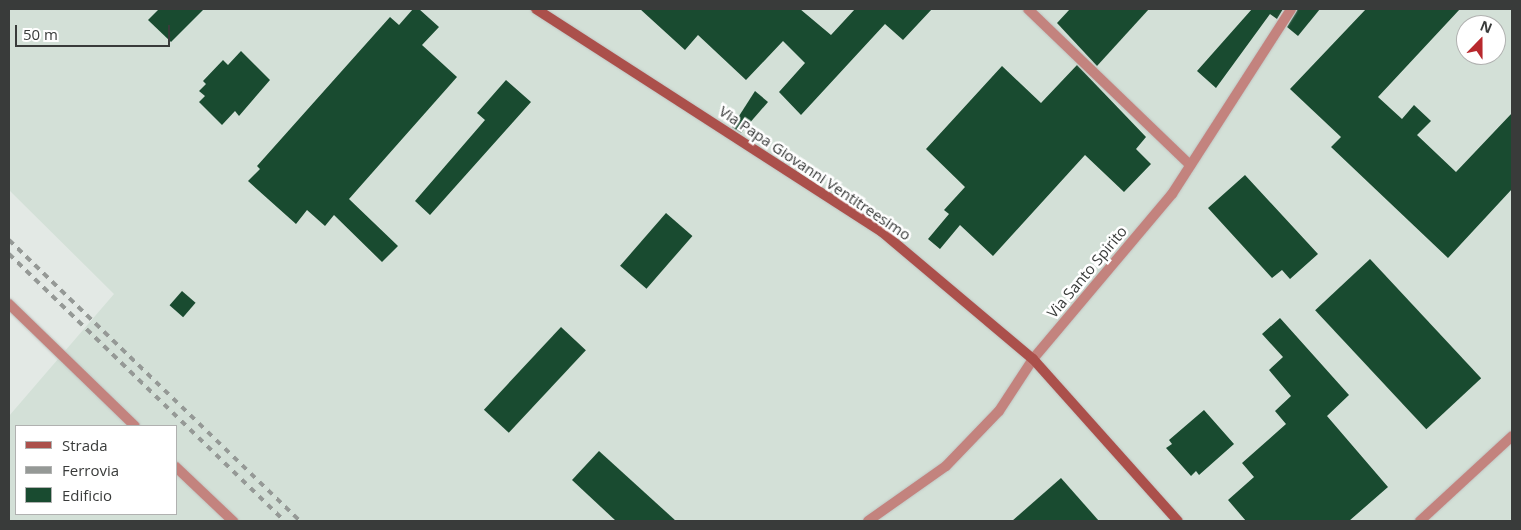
<!DOCTYPE html>
<style>
body{margin:0}
#map{position:relative;width:1521px;height:530px;overflow:hidden;background:#e3e9e5;font-family:"Open Sans",sans-serif}
div>[style]{position:absolute}
.built>*{inset:0;background:#d3e0d7}
.building>*{inset:0;background:#194b30;transform-origin:0 0}
.roads{filter:drop-shadow(0 0 1px #c1c6c3) drop-shadow(0 0 1px #c1c6c3)}
.street>*{height:10px;margin:-5px;padding:0 5px;transform-origin:5px;border-radius:5px;background:#c3837e}
.secondary>*{height:10px;margin:-5px;padding:0 5px;transform-origin:5px;border-radius:5px;background:#ab504b}
.rail>*{height:4px;margin-top:-2px;transform-origin:0;background:repeating-linear-gradient(90deg,#959996 0 6px,transparent 0 12px)}
span{translate:-50% -50%;white-space:nowrap;text-align:center;line-height:1.15;-webkit-text-stroke:5px #fff;paint-order:stroke}
.street-label{font-size:15px;color:#393b3a}
.frame{position:absolute;inset:0;border:10px solid #393b3a;pointer-events:none}
.legend{position:absolute;left:15px;top:425px;width:162px;height:90px;box-sizing:border-box;background:#fff;border:1px solid #b0b1b0;margin:0;padding:6px 9px;list-style:none;font-size:15px;color:#393b3a}
.legend li{display:flex;align-items:center;gap:10px;height:25px}
.legend b{width:25px;border:1px solid #b0b1b0}
.north{position:absolute;left:1456px;top:15px;width:50px;height:50px;box-sizing:border-box;background:#fff;border:1px solid #b0b1b0;border-radius:50%;rotate:22deg;font-size:14px;font-weight:700;line-height:20px;text-align:center;color:#393b3a}
.north::after{content:'';display:block;margin:auto;width:18px;height:22px;background:#b8282d;clip-path:polygon(50% 0,100% 100%,50% 72%,0 100%)}
.scale{position:absolute;left:15px;top:25px;width:155px;height:22px;box-sizing:border-box;border:2px solid #393b3a;border-top:0;padding-left:6px;font-size:15px;line-height:18px;white-space:nowrap;color:#393b3a;-webkit-text-stroke:4px #fff;paint-order:stroke}
</style>
<div id="map">
<div class="built">
<div style="clip-path:polygon(evenodd,9px 9px,1512px 9px,1512px 521px,9px 521px,9px 416px,114px 294px,9px 190px,9px 9px,1466px 25px,1496px 25px,1496px 55px,1466px 55px,1466px 25px,9px 9px,16px 426px,176px 426px,176px 514px,16px 514px,16px 426px)"></div>
</div>
<div class="building">
<div style="clip-path:polygon(159px 9px,204px 9px,171px 42px,148px 20px)"></div>
<div style="clip-path:polygon(413px 9px,419px 9px,439px 27px,422px 45px,457px 77px,349px 199px,398px 246px,382px 262px,334px 215px,325px 226px,307px 210px,296px 224px,248px 181px,260px 169px,257px 166px,390px 17px,399px 25px)"></div>
<div style="clip-path:polygon(640px 9px,800px 9px,831px 35px,855px 9px,932px 9px,903px 40px,885px 24px,801px 115px,779px 92px,805px 63px,783px 41px,746px 80px,698px 35px,685px 50px)"></div>
<div style="clip-path:polygon(1070px 9px,1149px 9px,1097px 66px,1057px 23px)"></div>
<div style="clip-path:polygon(1252px 9px,1283px 9px,1277px 19px,1270px 14px,1216px 88px,1197px 71px)"></div>
<div style="clip-path:polygon(1298px 9px,1320px 9px,1298px 36px,1287px 27px)"></div>
<div style="clip-path:polygon(1366px 9px,1460px 9px,1378px 97px,1402px 119px,1414px 105px,1431px 121px,1417px 135px,1456px 172px,1512px 113px,1512px 189px,1448px 258px,1331px 147px,1341px 137px,1290px 89px)"></div>
<div style="clip-path:polygon(241px 51px,270px 80px,239px 116px,235px 111px,222px 125px,199px 102px,205px 96px,199px 91px,206px 84px,203px 81px,223px 60px,228px 65px)"></div>
<div style="clip-path:polygon(1077px 65px,1146px 137px,1136px 149px,1151px 164px,1124px 192px,1085px 155px,993px 256px,960px 225px,940px 249px,928px 239px,949px 214px,944px 210px,965px 187px,926px 149px,1002px 66px,1041px 103px)"></div>
<div style="clip-path:polygon(506px 80px,531px 102px,430px 215px,415px 201px,485px 120px,477px 113px)"></div>
<div style="clip-path:polygon(755px 91px,768px 102px,741px 133px,732px 127px)"></div>
<div style="clip-path:polygon(1245px 175px,1318px 254px,1290px 279px,1282px 270px,1272px 278px,1208px 208px)"></div>
<div style="left:666px;top:213px;width:35px;height:70px;rotate:41deg"></div>
<div style="left:1370px;top:259px;width:163px;height:75px;rotate:47deg"></div>
<div style="left:182px;top:291px;width:18px;height:19px;rotate:41deg"></div>
<div style="clip-path:polygon(1280px 318px,1349px 395px,1327px 416px,1388px 487px,1349px 521px,1246px 521px,1228px 500px,1254px 477px,1242px 463px,1286px 424px,1275px 411px,1291px 396px,1269px 370px,1283px 357px,1262px 334px)"></div>
<div style="left:561px;top:327px;width:34px;height:113px;rotate:43deg"></div>
<div style="clip-path:polygon(1204px 410px,1234px 444px,1199px 475px,1196px 471px,1191px 476px,1166px 448px,1172px 444px,1169px 440px)"></div>
<div style="clip-path:polygon(599px 451px,676px 521px,616px 521px,572px 480px)"></div>
<div style="clip-path:polygon(1061px 478px,1099px 521px,1012px 521px)"></div>
</div>
<div class="roads">
<div class="street">
<div style="left:1028px;top:9px;width:225px;rotate:43.9deg"></div>
<div style="left:9px;top:304px;width:175px;rotate:44.1deg"></div>
<div style="left:176px;top:467px;width:79px;rotate:43.5deg"></div>
<div style="left:868px;top:521px;width:95px;rotate:-35.2deg"></div>
<div style="left:946px;top:466px;width:76px;rotate:-46.1deg"></div>
<div style="left:999px;top:411px;width:62px;rotate:-56.8deg"></div>
<div style="left:1033px;top:359px;width:216px;rotate:-49.9deg"></div>
<div style="left:1172px;top:194px;width:220px;rotate:-57.2deg"></div>
<div style="left:1420px;top:521px;width:125px;rotate:-42.7deg"></div>
</div>
<div class="secondary">
<div style="left:536px;top:9px;width:412px;rotate:32.8deg"></div>
<div style="left:882px;top:232px;width:197px;rotate:40.1deg"></div>
<div style="left:1033px;top:359px;width:217px;rotate:48.2deg"></div>
</div>
</div>
<div class="rail">
<div style="left:9px;top:240px;width:405px;rotate:44deg"></div>
<div style="left:9px;top:254px;width:384px;rotate:44.1deg"></div>
</div>
<div class="street-label">
<span style="left:815px;top:173px;rotate:34deg">Via Papa Giovanni Ventitreesimo</span>
<span style="left:1087px;top:272px;rotate:-50deg">Via Santo Spirito</span>
</div>
<div class="frame"></div>
<ul class="legend">
<li><b style="height:6px;background:#ab504b"></b>Strada</li>
<li><b style="height:6px;background:#959996"></b>Ferrovia</li>
<li><b style="height:14px;background:#194b30"></b>Edificio</li>
</ul>
<div class="north">N</div>
<div class="scale">50 m</div>
</div>
